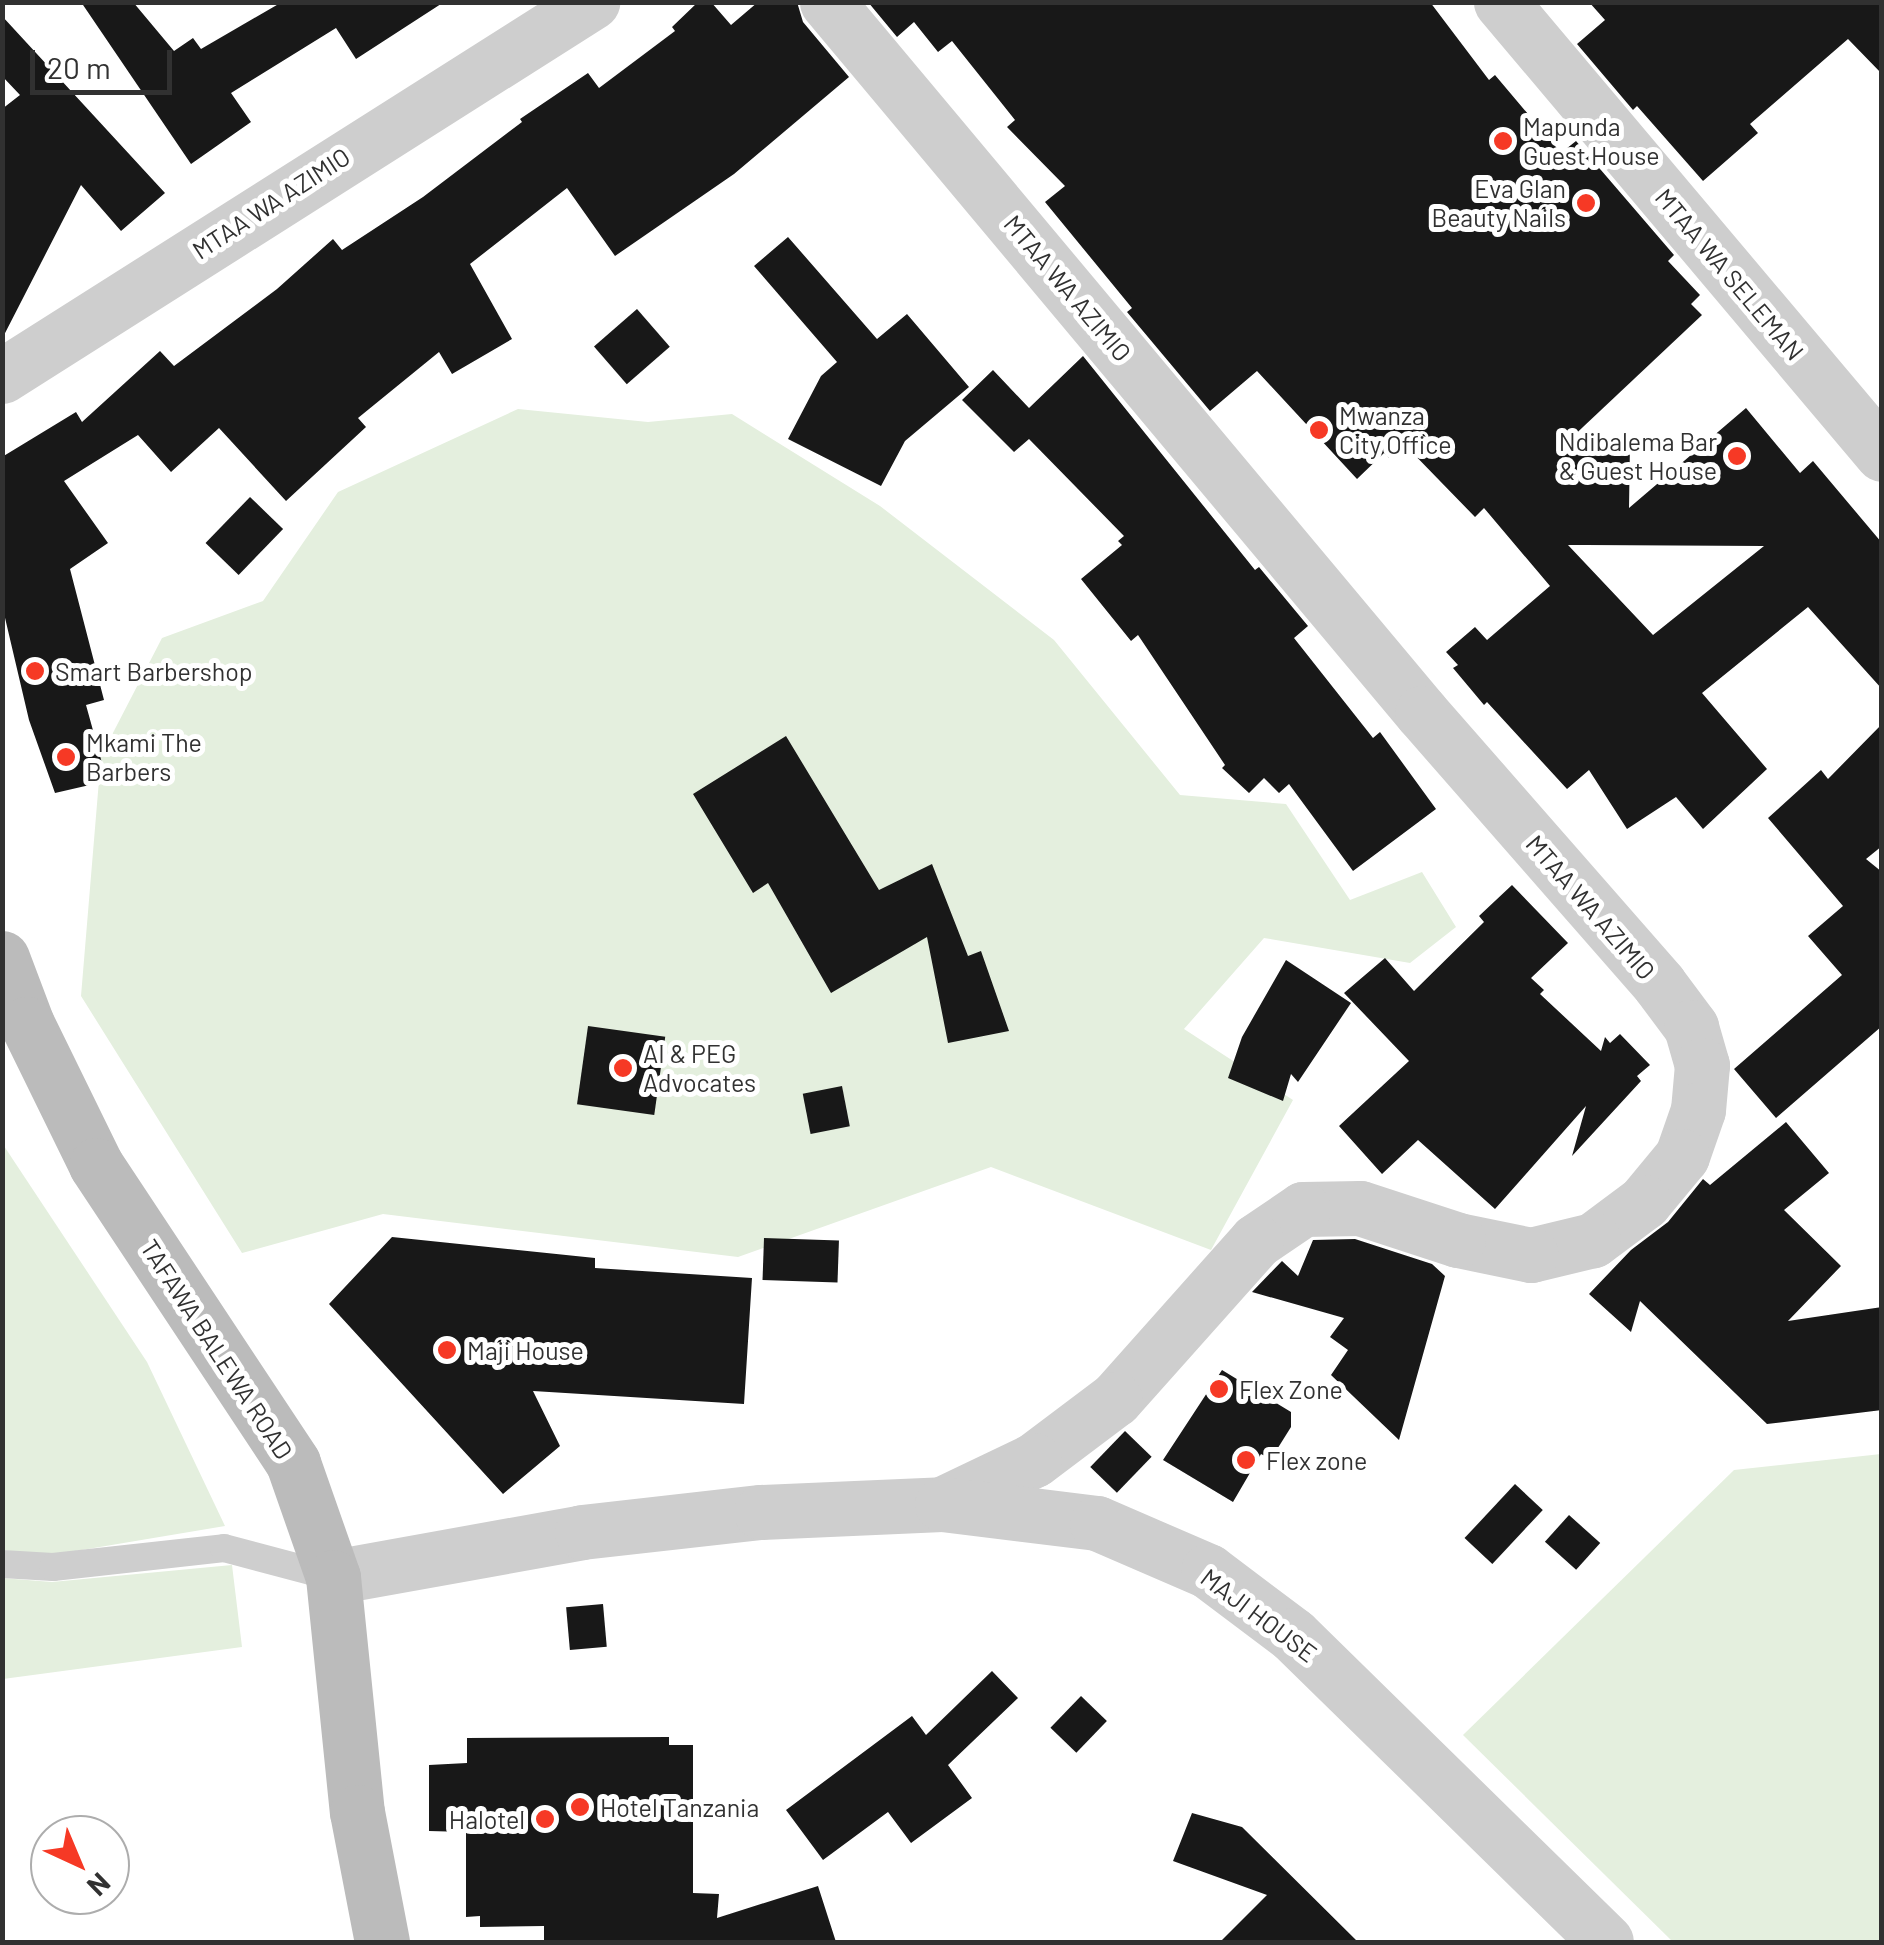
<!DOCTYPE html>
<style>
body{margin:0}
#map{position:relative;width:1884px;height:1945px;overflow:hidden;background:#fff;font-family:Barlow,sans-serif}
div>[style]{position:absolute}
.green>*{inset:0;background:#e4efde}
.building>*{inset:0;background:#181818;transform-origin:0 0}
.lane>*{height:28px;margin:-14px;padding:0 14px;transform-origin:14px;border-radius:14px;background:#cecece}
.street>*{height:55px;margin:-27.5px;padding:0 27.5px;transform-origin:27.5px;border-radius:27.5px;background:#cecece}
.secondary>*{height:55px;margin:-27.5px;padding:0 27.5px;transform-origin:27.5px;border-radius:27.5px;background:#bbb}
.dots>*{width:28px;height:28px;translate:-50% -50%;box-sizing:border-box;border:5px solid #fff;border-radius:50%}
span{translate:-50% -50%;white-space:nowrap;text-align:center;line-height:1.15;-webkit-text-stroke:10px #fff;paint-order:stroke}
.poi-label{font-size:25px;color:#313131}
.left{translate:0 -50%;text-align:left}
.right{translate:-100% -50%;text-align:right}
.street-label{font-size:25px;color:#313131}
.frame{position:absolute;inset:0;border:5px solid #313131;pointer-events:none}
.north{position:absolute;left:30px;top:1815px;width:100px;height:100px;box-sizing:border-box;background:#fff;border:2px solid #adadad;border-radius:50%;rotate:136deg;font-size:28px;font-weight:700;line-height:40px;text-align:center;color:#313131}
.north::after{content:'';display:block;margin:auto;width:35px;height:45px;background:#f63925;clip-path:polygon(50% 0,100% 100%,50% 72%,0 100%)}
.scale{position:absolute;left:30px;top:50px;width:142px;height:45px;box-sizing:border-box;border:5px solid #313131;border-top:0;padding-left:12px;font-size:30px;line-height:35px;white-space:nowrap;color:#313131;-webkit-text-stroke:8px #fff;paint-order:stroke}
</style>
<div id="map">
<div class="green">
<div style="clip-path:polygon(518px 409px,648px 422px,732px 414px,880px 506px,1054px 640px,1180px 795px,1286px 804px,1350px 900px,1422px 872px,1456px 927px,1410px 963px,1264px 938px,1184px 1029px,1293px 1100px,1211px 1250px,991px 1167px,738px 1257px,383px 1214px,242px 1253px,81px 996px,101px 756px,162px 638px,263px 601px,338px 492px)"></div>
<div style="clip-path:polygon(2px 1143px,147px 1362px,225px 1526px,46px 1556px,3px 1550px)"></div>
<div style="clip-path:polygon(1881px 1454px,1881px 1942px,1673px 1942px,1463px 1735px,1734px 1470px)"></div>
<div style="clip-path:polygon(232px 1565px,242px 1647px,3px 1679px,2px 1578px,52px 1582px)"></div>
</div>
<div class="building">
<div style="clip-path:polygon(81px 2px,133px 2px,174px 51px,193px 38px,201px 49px,282px 2px,444px 2px,356px 59px,336px 28px,231px 93px,251px 122px,191px 164px)"></div>
<div style="clip-path:polygon(698px 2px,711px 2px,731px 25px,758px 2px,797px 2px,803px 22px,849px 77px,734px 174px,615px 256px,567px 188px,470px 264px,512px 339px,452px 374px,439px 352px,358px 418px,366px 427px,286px 501px,219px 428px,171px 472px,138px 435px,64px 481px,108px 543px,70px 569px,104px 700px,86px 705px,107px 781px,55px 793px,29px 720px,2px 605px,2px 457px,76px 412px,82px 422px,160px 351px,174px 366px,277px 289px,333px 239px,342px 250px,423px 197px,522px 122px,520px 119px,588px 73px,599px 88px,675px 31px,672px 27px)"></div>
<div style="clip-path:polygon(evenodd,868px 2px,1430px 2px,1489px 80px,1495px 75px,1561px 153px,1576px 141px,1674px 255px,1668px 261px,1700px 295px,1691px 304px,1702px 315px,1566px 443px,1630px 443px,1629px 508px,1746px 408px,1800px 473px,1813px 461px,1882px 543px,1882px 689px,1808px 607px,1702px 693px,1767px 769px,1703px 829px,1676px 797px,1627px 829px,1589px 770px,1567px 789px,1487px 702px,1484px 705px,1453px 668px,1458px 665px,1446px 652px,1475px 627px,1487px 640px,1550px 586px,1484px 508px,1475px 517px,1404px 444px,1389px 458px,1384px 453px,1357px 479px,1257px 371px,1210px 411px,1127px 312px,1132px 308px,1045px 202px,1065px 186px,1007px 127px,1015px 120px,952px 41px,938px 52px,914px 22px,897px 37px,868px 2px,1568px 545px,1586px 545px,1764px 546px,1653px 635px,1568px 545px)"></div>
<div style="clip-path:polygon(1589px 2px,1882px 2px,1882px 74px,1848px 39px,1750px 124px,1758px 133px,1703px 181px,1637px 106px,1633px 110px,1577px 44px,1605px 20px)"></div>
<div style="clip-path:polygon(2px 16px,165px 193px,121px 231px,81px 185px,2px 339px,2px 109px,20px 95px,2px 76px)"></div>
<div style="clip-path:polygon(788px 237px,877px 339px,907px 314px,969px 387px,905px 441px,881px 486px,788px 439px,821px 376px,837px 362px,754px 266px)"></div>
<div style="left:637px;top:309px;width:50px;height:57px;rotate:49deg"></div>
<div style="clip-path:polygon(1083px 356px,1255px 570px,1259px 567px,1308px 626px,1294px 638px,1373px 738px,1380px 732px,1436px 809px,1353px 871px,1289px 784px,1279px 793px,1264px 778px,1249px 793px,1222px 768px,1225px 765px,1138px 635px,1131px 641px,1081px 579px,1122px 545px,1118px 541px,1124px 536px,1029px 439px,1014px 452px,962px 400px,993px 370px,1029px 408px)"></div>
<div style="left:250px;top:497px;width:46px;height:64px;rotate:44deg"></div>
<div style="clip-path:polygon(1882px 724px,1882px 846px,1866px 859px,1882px 872px,1882px 1026px,1776px 1118px,1734px 1069px,1842px 975px,1808px 936px,1843px 906px,1768px 818px,1821px 770px,1828px 779px)"></div>
<div style="clip-path:polygon(786px 736px,879px 890px,932px 864px,968px 956px,981px 951px,1009px 1031px,948px 1043px,927px 937px,831px 993px,768px 883px,753px 893px,693px 794px)"></div>
<div style="clip-path:polygon(1512px 885px,1568px 943px,1531px 978px,1544px 990px,1540px 994px,1601px 1051px,1605px 1037px,1610px 1043px,1620px 1034px,1650px 1065px,1637px 1076px,1641px 1081px,1572px 1156px,1586px 1106px,1495px 1209px,1418px 1140px,1382px 1174px,1339px 1126px,1409px 1061px,1344px 993px,1385px 958px,1414px 991px,1484px 922px,1479px 916px)"></div>
<div style="clip-path:polygon(1286px 960px,1351px 1003px,1298px 1082px,1291px 1074px,1283px 1101px,1228px 1078px,1242px 1037px)"></div>
<div style="left:588px;top:1026px;width:78px;height:79px;rotate:8deg"></div>
<div style="left:842px;top:1086px;width:41px;height:40px;rotate:79deg"></div>
<div style="clip-path:polygon(1786px 1122px,1829px 1173px,1784px 1210px,1841px 1266px,1788px 1321px,1882px 1307px,1882px 1410px,1767px 1424px,1640px 1301px,1631px 1332px,1589px 1294px,1631px 1250px,1668px 1222px,1703px 1179px,1710px 1185px)"></div>
<div style="clip-path:polygon(392px 1237px,595px 1258px,595px 1268px,752px 1278px,744px 1404px,533px 1391px,560px 1446px,503px 1494px,329px 1304px)"></div>
<div style="left:764px;top:1238px;width:75px;height:42px;rotate:2deg"></div>
<div style="clip-path:polygon(1355px 1239px,1432px 1264px,1445px 1276px,1399px 1440px,1331px 1375px,1348px 1350px,1330px 1337px,1344px 1318px,1252px 1292px,1282px 1261px,1298px 1276px,1313px 1240px)"></div>
<div style="clip-path:polygon(1222px 1370px,1291px 1412px,1291px 1427px,1271px 1459px,1261px 1454px,1233px 1502px,1163px 1460px)"></div>
<div style="left:1125px;top:1431px;width:37px;height:50px;rotate:44deg"></div>
<div style="left:1515px;top:1484px;width:38px;height:74px;rotate:43deg"></div>
<div style="left:1569px;top:1515px;width:42px;height:36px;rotate:42deg"></div>
<div style="left:603px;top:1604px;width:43px;height:37px;rotate:85deg"></div>
<div style="clip-path:polygon(992px 1671px,1018px 1698px,948px 1765px,972px 1798px,911px 1843px,888px 1812px,823px 1860px,786px 1810px,912px 1716px,926px 1735px)"></div>
<div style="left:1081px;top:1696px;width:36px;height:44px;rotate:44deg"></div>
<div style="clip-path:polygon(669px 1737px,669px 1745px,693px 1745px,693px 1893px,719px 1894px,717px 1918px,818px 1886px,836px 1942px,544px 1942px,544px 1926px,480px 1927px,480px 1916px,466px 1917px,466px 1832px,429px 1831px,429px 1765px,467px 1763px,467px 1738px)"></div>
<div style="clip-path:polygon(1192px 1813px,1242px 1827px,1358px 1942px,1220px 1942px,1267px 1895px,1173px 1861px)"></div>
</div>
<div class="lane">
<div style="left:2px;top:1564px;width:51px;rotate:3.4deg"></div>
<div style="left:53px;top:1567px;width:172px;rotate:-6.3deg"></div>
<div style="left:224px;top:1548px;width:113px;rotate:14.9deg"></div>
</div>
<div class="street">
<div style="left:827px;top:2px;width:927px;rotate:50.08deg"></div>
<div style="left:1422px;top:713px;width:360px;rotate:48.8deg"></div>
<div style="left:1659px;top:984px;width:54px;rotate:53.3deg"></div>
<div style="left:1691px;top:1027px;width:40px;rotate:74deg"></div>
<div style="left:1702px;top:1065px;width:45px;rotate:95.1deg"></div>
<div style="left:1698px;top:1110px;width:49px;rotate:109.2deg"></div>
<div style="left:1682px;top:1156px;width:60px;rotate:129.6deg"></div>
<div style="left:1644px;top:1202px;width:64px;rotate:143.3deg"></div>
<div style="left:1593px;top:1240px;width:64px;rotate:166.4deg"></div>
<div style="left:1531px;top:1255px;width:75px;rotate:-168.4deg"></div>
<div style="left:1458px;top:1240px;width:103px;rotate:-161.9deg"></div>
<div style="left:1360px;top:1208px;width:57px;rotate:179deg"></div>
<div style="left:1303px;top:1209px;width:57px;rotate:145.8deg"></div>
<div style="left:1256px;top:1241px;width:212px;rotate:131.7deg"></div>
<div style="left:1115px;top:1399px;width:101px;rotate:143deg"></div>
<div style="left:1034px;top:1460px;width:102px;rotate:154.4deg"></div>
<div style="left:1501px;top:2px;width:591px;rotate:49.87deg"></div>
<div style="left:2px;top:376px;width:699px;rotate:-32.37deg"></div>
<div style="left:333px;top:1577px;width:253px;rotate:-10.2deg"></div>
<div style="left:582px;top:1532px;width:180px;rotate:-6.4deg"></div>
<div style="left:761px;top:1512px;width:181px;rotate:-2.5deg"></div>
<div style="left:942px;top:1504px;width:156px;rotate:7deg"></div>
<div style="left:1097px;top:1523px;width:121px;rotate:23.4deg"></div>
<div style="left:1208px;top:1571px;width:106px;rotate:37deg"></div>
<div style="left:1293px;top:1635px;width:438px;rotate:44.4deg"></div>
</div>
<div class="secondary">
<div style="left:2px;top:958px;width:71px;rotate:69.3deg"></div>
<div style="left:27px;top:1024px;width:157px;rotate:63.9deg"></div>
<div style="left:96px;top:1165px;width:357px;rotate:56.5deg"></div>
<div style="left:293px;top:1463px;width:121px;rotate:70.7deg"></div>
<div style="left:333px;top:1577px;width:236px;rotate:84.2deg"></div>
<div style="left:357px;top:1812px;width:132px;rotate:79.1deg"></div>
</div>
<div class="dots">
<div style="left:1503px;top:141px;background:#f63925"></div>
<div style="left:1586px;top:203px;background:#f63925"></div>
<div style="left:1319px;top:430px;background:#f63925"></div>
<div style="left:1737px;top:456px;background:#f63925"></div>
<div style="left:35px;top:671px;background:#f63925"></div>
<div style="left:66px;top:757px;background:#f63925"></div>
<div style="left:623px;top:1068px;background:#f63925"></div>
<div style="left:447px;top:1350px;background:#f63925"></div>
<div style="left:1219px;top:1389px;background:#f63925"></div>
<div style="left:1246px;top:1460px;background:#f63925"></div>
<div style="left:580px;top:1807px;background:#f63925"></div>
<div style="left:545px;top:1819px;background:#f63925"></div>
</div>
<div class="poi-label">
<span class="left" style="left:1523px;top:141px">Mapunda<br>Guest House</span>
<span class="right" style="left:1566px;top:203px">Eva Glan<br>Beauty Nails</span>
<span class="left" style="left:1339px;top:430px">Mwanza<br>City Office</span>
<span class="right" style="left:1717px;top:456px">Ndibalema Bar<br>&amp; Guest House</span>
<span class="left" style="left:55px;top:671px">Smart Barbershop</span>
<span class="left" style="left:86px;top:757px">Mkami The<br>Barbers</span>
<span class="left" style="left:643px;top:1068px">AI &amp; PEG<br>Advocates</span>
<span class="left" style="left:467px;top:1350px">Maji House</span>
<span class="left" style="left:1239px;top:1389px">Flex Zone</span>
<span class="left" style="left:1266px;top:1460px">Flex zone</span>
<span class="left" style="left:600px;top:1807px">Hotel Tanzania</span>
<span class="right" style="left:525px;top:1819px">Halotel</span>
</div>
<div class="street-label">
<span style="left:271px;top:203px;rotate:-33deg">MTAA WA AZIMIO</span>
<span style="left:1730px;top:274px;rotate:50deg">MTAA WA SELEMAN</span>
<span style="left:1068px;top:288px;rotate:50deg">MTAA WA AZIMIO</span>
<span style="left:1591px;top:907px;rotate:49deg">MTAA WA AZIMIO</span>
<span style="left:217px;top:1349px;rotate:57deg">TAFAWA BALEWA ROAD</span>
<span style="left:1259px;top:1615px;rotate:37deg">MAJI HOUSE</span>
</div>
<div class="frame"></div>
<div class="north">N</div>
<div class="scale">20 m</div>
</div>
